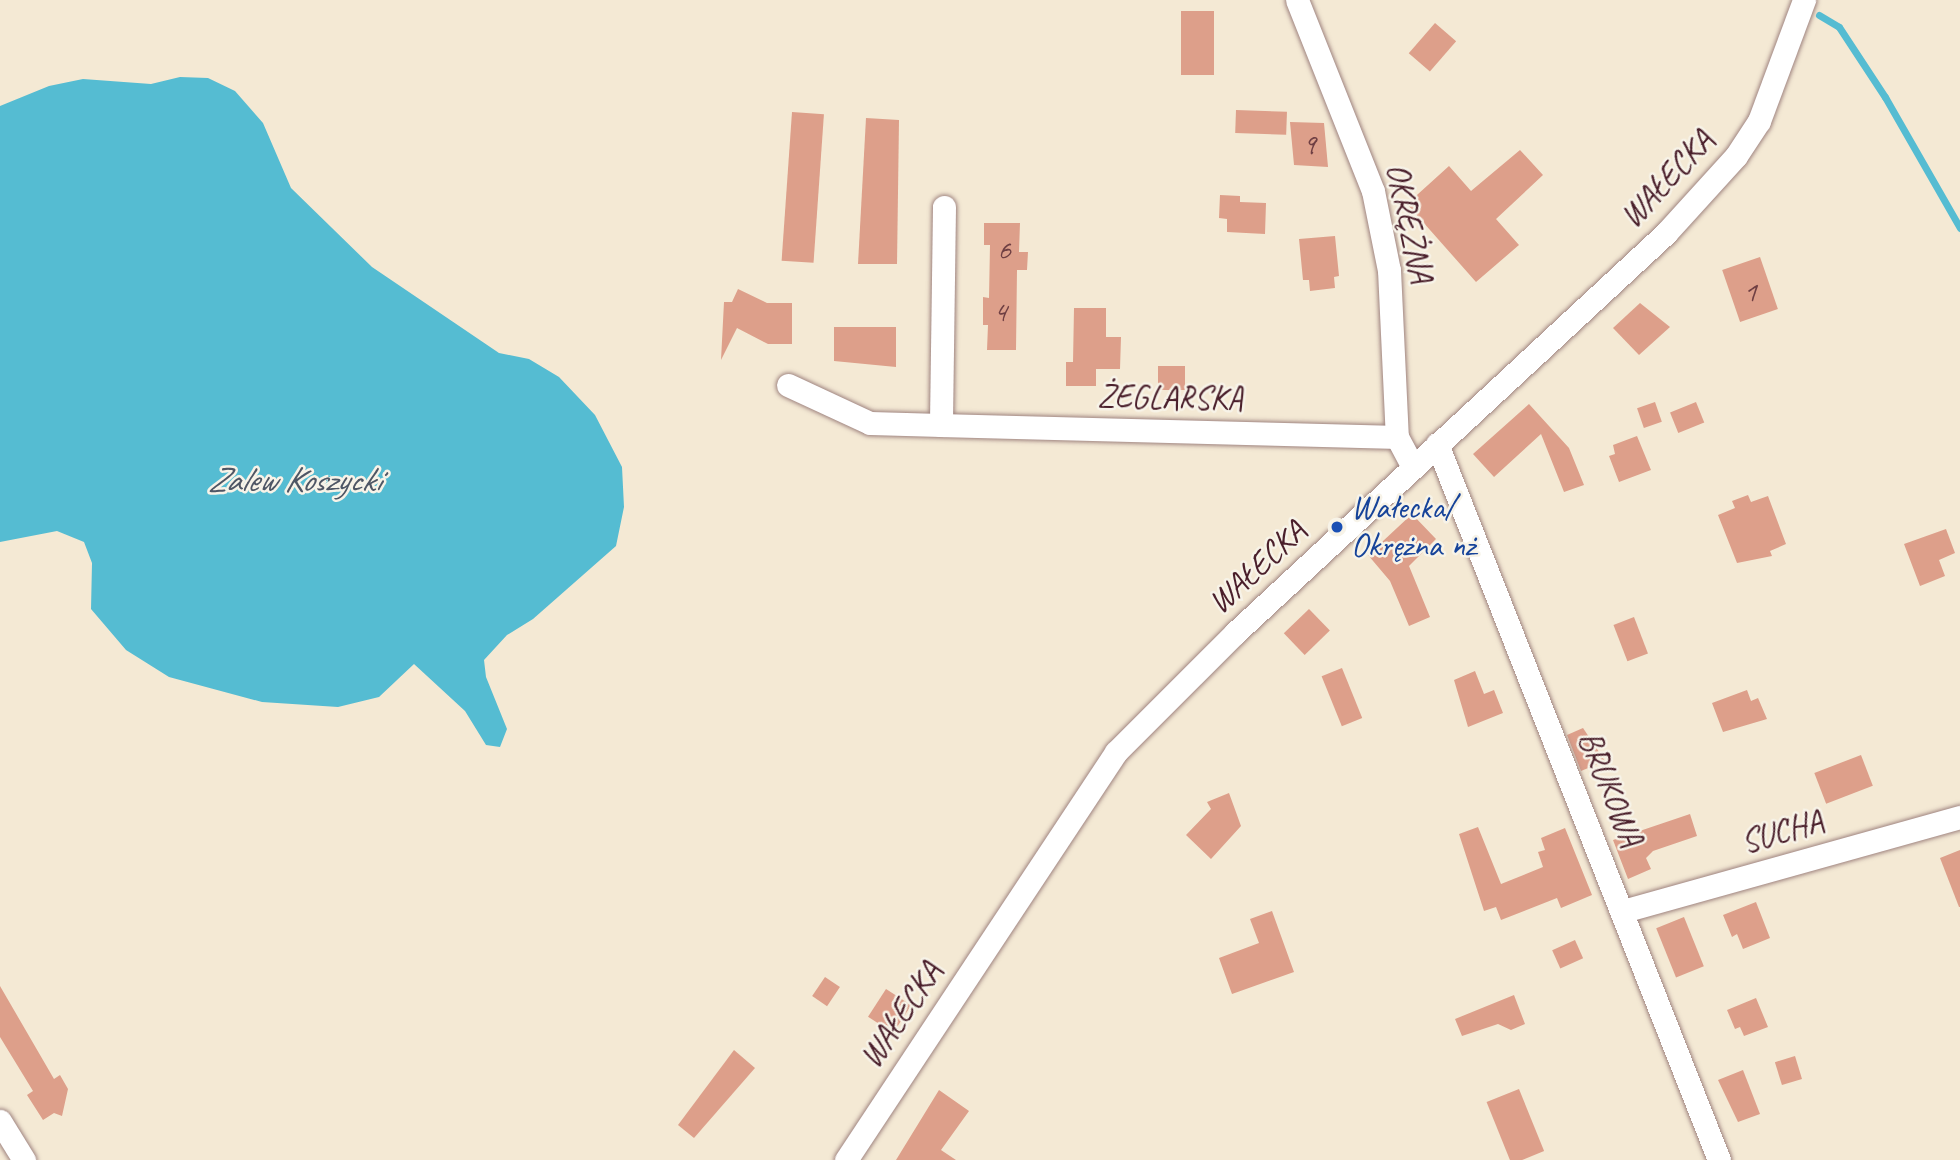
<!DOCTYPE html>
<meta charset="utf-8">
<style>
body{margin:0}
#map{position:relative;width:1960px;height:1160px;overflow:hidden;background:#f4e9d4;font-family:Caveat,sans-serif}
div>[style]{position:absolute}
.water>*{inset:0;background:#55bcd2}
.stream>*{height:7px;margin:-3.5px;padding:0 3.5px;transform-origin:3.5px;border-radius:3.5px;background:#55bcd2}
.building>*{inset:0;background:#dd9f8a;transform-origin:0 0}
.roads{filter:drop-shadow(0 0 2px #9f8480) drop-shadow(0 0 2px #9f8480)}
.street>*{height:23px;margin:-11.5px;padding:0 11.5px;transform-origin:11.5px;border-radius:11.5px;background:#fff}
.dots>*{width:19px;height:19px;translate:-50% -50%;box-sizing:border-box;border:4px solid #f7f3e8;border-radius:50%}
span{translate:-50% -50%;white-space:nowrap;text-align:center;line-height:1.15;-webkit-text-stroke:5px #f7f3e8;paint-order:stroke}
.number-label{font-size:30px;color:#6f3f43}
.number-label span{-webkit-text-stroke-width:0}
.street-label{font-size:33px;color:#4a1f2b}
.transit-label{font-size:33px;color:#164399}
.left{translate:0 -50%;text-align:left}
.water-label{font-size:35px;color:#4e5665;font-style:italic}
</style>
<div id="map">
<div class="water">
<div style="clip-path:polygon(180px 77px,208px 78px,235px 91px,263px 123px,291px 188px,372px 267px,499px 353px,529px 359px,559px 377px,595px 415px,622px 467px,624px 507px,616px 546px,533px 619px,507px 635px,484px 660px,486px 677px,507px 729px,500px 747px,486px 745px,465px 711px,414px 664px,379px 697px,338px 707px,262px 702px,169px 677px,126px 650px,91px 609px,92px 563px,84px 542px,57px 531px,0 542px,0 106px,49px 86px,83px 79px,151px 84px)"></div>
</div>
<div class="stream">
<div style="left:1819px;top:15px;width:23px;rotate:31deg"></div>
<div style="left:1839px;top:27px;width:84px;rotate:56.7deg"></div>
<div style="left:1885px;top:97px;width:151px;rotate:60.2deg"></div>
</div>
<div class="building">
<div style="left:1181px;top:11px;width:33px;height:64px"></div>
<div style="left:1435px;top:23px;width:28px;height:40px;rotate:41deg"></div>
<div style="left:1236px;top:110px;width:51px;height:23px;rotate:2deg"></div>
<div style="left:792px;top:112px;width:32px;height:149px;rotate:4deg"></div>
<div style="clip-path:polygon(866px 118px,899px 120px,897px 264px,858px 264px)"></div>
<div style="clip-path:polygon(1290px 122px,1324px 123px,1328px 167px,1294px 165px)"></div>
<div style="clip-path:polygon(1520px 150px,1543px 175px,1496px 219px,1519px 245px,1476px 282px,1407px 204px,1449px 166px,1471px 191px)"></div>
<div style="clip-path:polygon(1220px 195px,1240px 196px,1240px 202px,1266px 203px,1265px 234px,1227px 232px,1227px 219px,1219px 218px)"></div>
<div style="clip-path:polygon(984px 223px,1020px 223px,1019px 252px,1028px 252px,1027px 270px,1017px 270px,1016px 350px,987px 350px,988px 325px,983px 325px,983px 297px,989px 298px,990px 245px,984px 245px)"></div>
<div style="clip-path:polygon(1335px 236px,1339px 276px,1334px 277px,1335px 288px,1310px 291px,1309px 280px,1303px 280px,1299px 239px)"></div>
<div style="left:1760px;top:257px;width:55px;height:40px;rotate:71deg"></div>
<div style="clip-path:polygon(738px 289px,767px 303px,792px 303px,792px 344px,768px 344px,737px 328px,721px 360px,724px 302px,732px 302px)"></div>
<div style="clip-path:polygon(1640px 303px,1670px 327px,1639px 355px,1613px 328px)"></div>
<div style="clip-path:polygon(1074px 308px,1106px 308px,1106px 337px,1121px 337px,1120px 369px,1096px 369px,1096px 386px,1066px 386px,1066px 362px,1073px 362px)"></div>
<div style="clip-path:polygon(834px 327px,896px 327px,896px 367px,834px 361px)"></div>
<div style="left:1158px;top:366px;width:27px;height:24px"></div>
<div style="left:1655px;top:402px;width:21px;height:19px;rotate:71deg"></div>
<div style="left:1696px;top:402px;width:22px;height:28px;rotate:68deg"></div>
<div style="clip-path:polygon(1529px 404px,1569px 448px,1584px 485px,1564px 492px,1541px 434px,1494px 477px,1473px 454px)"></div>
<div style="clip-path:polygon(1637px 436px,1651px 470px,1619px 482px,1609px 456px,1615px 454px,1613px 445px)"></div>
<div style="clip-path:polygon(1748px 495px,1751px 502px,1768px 496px,1786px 544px,1770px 551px,1772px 556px,1737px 563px,1718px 515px,1735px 508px,1732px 501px)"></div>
<div style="clip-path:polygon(1412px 514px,1436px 539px,1409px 566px,1430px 617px,1409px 626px,1390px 581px,1368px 555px)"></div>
<div style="clip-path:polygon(1946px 529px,1955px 553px,1939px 560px,1945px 576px,1920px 586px,1904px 544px)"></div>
<div style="left:1309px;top:609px;width:30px;height:35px;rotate:46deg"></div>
<div style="left:1634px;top:617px;width:39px;height:22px;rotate:69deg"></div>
<div style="left:1342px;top:668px;width:54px;height:22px;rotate:68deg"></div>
<div style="clip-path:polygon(1475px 671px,1484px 694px,1494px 690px,1503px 713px,1468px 727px,1454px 680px)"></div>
<div style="clip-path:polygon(1747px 690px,1751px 701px,1758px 698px,1767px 719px,1723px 732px,1712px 703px)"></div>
<div style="clip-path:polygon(1583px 728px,1605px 761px,1581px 771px,1567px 735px)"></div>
<div style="left:1861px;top:755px;width:33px;height:50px;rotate:69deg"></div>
<div style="clip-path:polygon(1229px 793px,1241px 826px,1211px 859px,1186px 835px,1211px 809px,1207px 802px)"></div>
<div style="clip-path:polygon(1690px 814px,1697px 836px,1653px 851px,1646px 858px,1651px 869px,1628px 879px,1613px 840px)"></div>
<div style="clip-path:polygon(1478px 827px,1501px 884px,1543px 867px,1538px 852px,1545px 850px,1541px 838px,1565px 828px,1592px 895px,1561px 908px,1557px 898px,1501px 920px,1496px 907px,1484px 911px,1459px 834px)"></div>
<div style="clip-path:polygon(1960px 850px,1960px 907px,1959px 907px,1940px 858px)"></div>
<div style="clip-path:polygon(1756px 902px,1770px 938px,1743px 949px,1737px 934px,1732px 937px,1723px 915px)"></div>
<div style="clip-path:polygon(1272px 911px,1294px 972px,1232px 994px,1219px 958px,1259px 943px,1250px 919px)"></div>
<div style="left:1684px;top:917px;width:53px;height:30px;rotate:68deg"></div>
<div style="left:1575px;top:940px;width:20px;height:25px;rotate:66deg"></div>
<div style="left:825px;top:977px;width:18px;height:23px;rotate:34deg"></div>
<div style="clip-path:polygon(0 986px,54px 1079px,60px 1075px,68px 1089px,62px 1116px,54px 1113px,43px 1120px,27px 1095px,33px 1091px,0 1037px)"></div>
<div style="left:886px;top:989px;width:30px;height:33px;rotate:33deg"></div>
<div style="clip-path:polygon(1514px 995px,1525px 1024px,1511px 1030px,1498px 1024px,1462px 1036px,1455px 1019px)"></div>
<div style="clip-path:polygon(1756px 998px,1768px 1027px,1744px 1036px,1740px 1027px,1735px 1029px,1727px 1010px)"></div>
<div style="clip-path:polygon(734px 1050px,755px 1068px,694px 1138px,678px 1125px)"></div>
<div style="left:1795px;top:1056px;width:24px;height:21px;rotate:73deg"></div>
<div style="clip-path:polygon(1743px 1070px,1760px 1114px,1738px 1122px,1718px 1080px)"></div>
<div style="left:1519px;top:1089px;width:67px;height:35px;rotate:68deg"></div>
<div style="clip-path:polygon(939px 1090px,969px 1111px,941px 1150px,956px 1160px,896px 1160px)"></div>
</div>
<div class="roads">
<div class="street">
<div style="left:1297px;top:0;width:206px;rotate:68.3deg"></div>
<div style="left:1373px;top:191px;width:81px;rotate:78.6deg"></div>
<div style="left:1389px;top:270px;width:167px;rotate:87.3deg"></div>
<div style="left:1397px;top:437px;width:34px;rotate:62deg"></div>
<div style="left:944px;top:207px;width:218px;rotate:90.8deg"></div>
<div style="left:941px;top:425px;width:456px;rotate:1.5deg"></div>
<div style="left:788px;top:385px;width:90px;rotate:24.9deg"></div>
<div style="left:870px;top:423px;width:71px;rotate:1.6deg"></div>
<div style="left:1437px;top:444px;width:770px;rotate:68.5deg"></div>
<div style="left:1623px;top:911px;width:350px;rotate:-15.6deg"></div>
<div style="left:0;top:1121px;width:46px;rotate:58.4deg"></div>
<div style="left:846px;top:1160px;width:489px;rotate:-56.5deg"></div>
<div style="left:1116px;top:752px;width:168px;rotate:-45deg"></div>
<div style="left:1235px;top:633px;width:588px;rotate:-42.86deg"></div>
<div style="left:1666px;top:233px;width:104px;rotate:-47.7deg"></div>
<div style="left:1736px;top:156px;width:42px;rotate:-56.7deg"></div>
<div style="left:1759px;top:121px;width:129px;rotate:-69.6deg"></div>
</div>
</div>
<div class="dots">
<div style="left:1337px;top:527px;background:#1a4fb4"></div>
</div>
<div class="number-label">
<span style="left:1309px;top:144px">9</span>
<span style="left:1004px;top:249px">6</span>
<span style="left:1750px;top:291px">1</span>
<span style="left:1000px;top:311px">4</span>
</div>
<div class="street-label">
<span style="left:1667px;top:179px;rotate:-47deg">WAŁECKA</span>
<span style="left:1409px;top:223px;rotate:78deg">OKRĘŻNA</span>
<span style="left:1170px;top:398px;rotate:1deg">ŻEGLARSKA</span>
<span style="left:1257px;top:567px;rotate:-43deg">WAŁECKA</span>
<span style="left:1610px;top:789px;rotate:68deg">BRUKOWA</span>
<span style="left:1782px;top:832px;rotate:-16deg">SUCHA</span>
<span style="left:901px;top:1015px;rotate:-56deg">WAŁECKA</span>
</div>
<div class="transit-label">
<span class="left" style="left:1351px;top:527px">Wałecka/<br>Okrężna nż</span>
</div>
<div class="water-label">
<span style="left:294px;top:480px">Zalew Koszycki</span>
</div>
</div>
